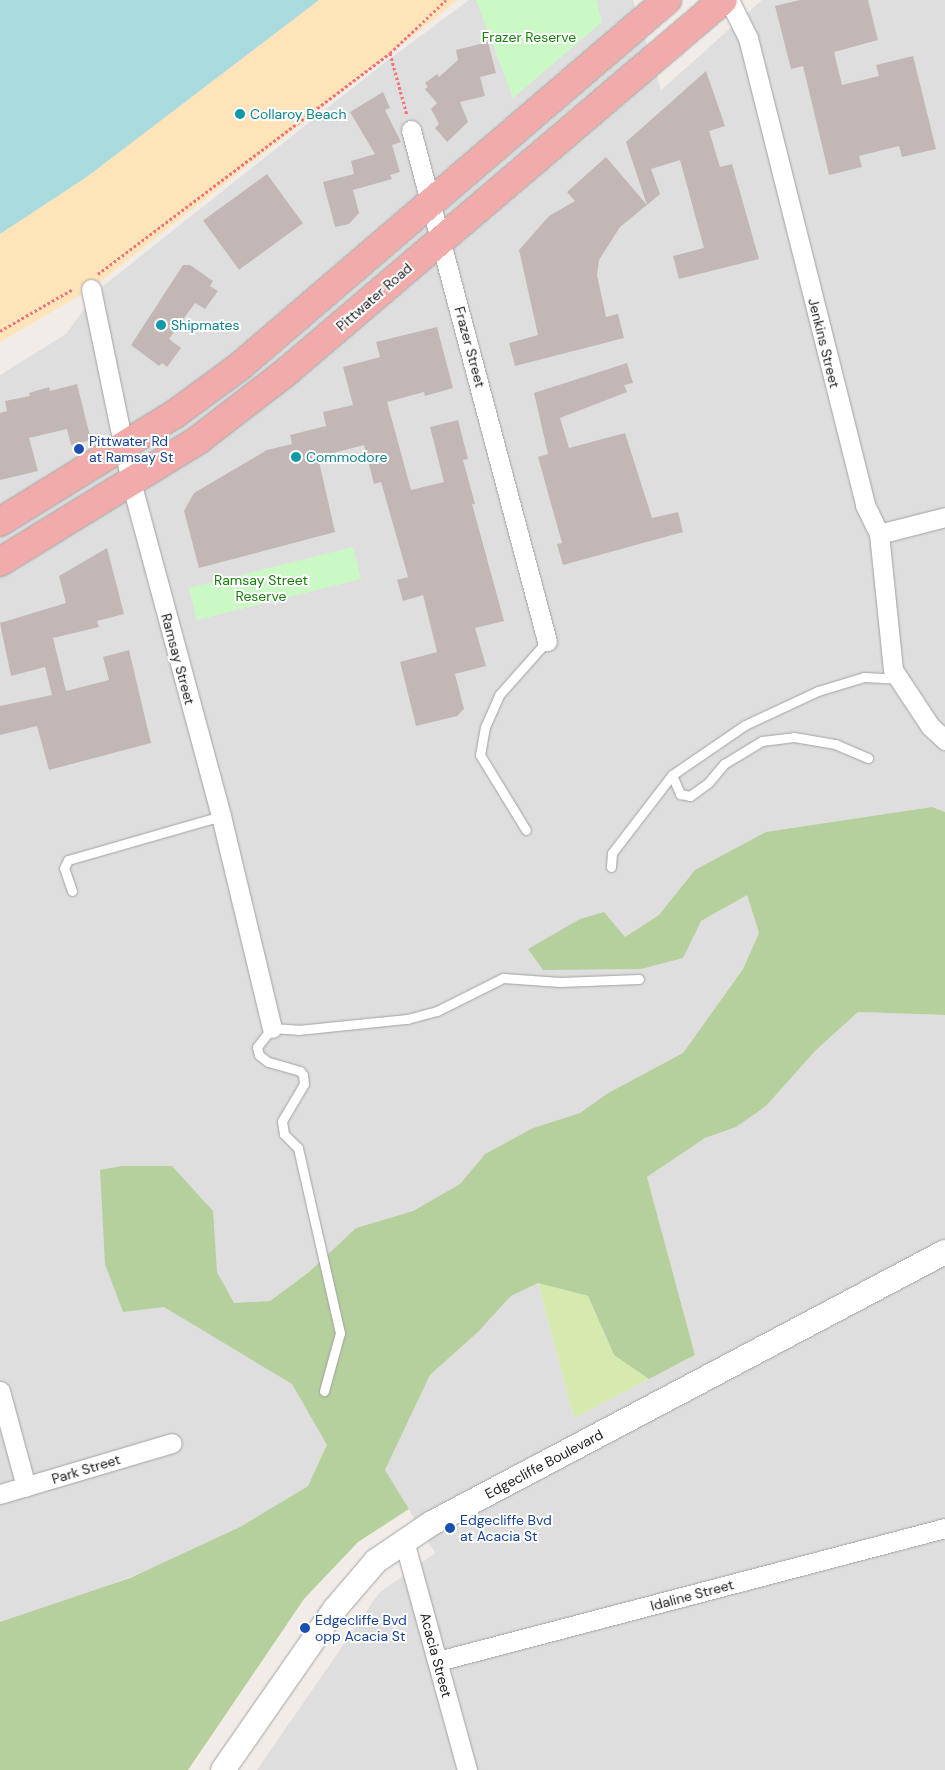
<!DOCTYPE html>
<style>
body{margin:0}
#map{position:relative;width:945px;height:1770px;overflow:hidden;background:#f1ece8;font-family:"DM Sans",sans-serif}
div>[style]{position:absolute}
.residential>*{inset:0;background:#dfdede}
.grass>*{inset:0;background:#d6eaaf}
.forest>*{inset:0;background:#b5d09d}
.sand>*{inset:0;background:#fee4b8}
.park>*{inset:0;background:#cbf9c6;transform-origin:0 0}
.water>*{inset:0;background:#a9dbde}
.building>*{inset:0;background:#c2b7b4;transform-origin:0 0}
.path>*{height:3px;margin-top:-1.5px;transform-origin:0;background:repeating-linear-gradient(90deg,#f8717b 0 2.5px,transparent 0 5px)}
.roads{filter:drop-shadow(0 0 1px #a2a2a2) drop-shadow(0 0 1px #a2a2a2)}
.service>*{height:9px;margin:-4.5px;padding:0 4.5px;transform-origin:4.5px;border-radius:4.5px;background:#fff}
.minor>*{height:19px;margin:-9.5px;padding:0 9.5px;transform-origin:9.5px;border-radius:9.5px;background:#fff}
.tertiary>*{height:24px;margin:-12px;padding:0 12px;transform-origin:12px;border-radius:12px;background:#fff}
.trunk>*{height:28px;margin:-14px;padding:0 14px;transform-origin:14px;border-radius:14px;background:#f1abaa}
.dots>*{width:14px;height:14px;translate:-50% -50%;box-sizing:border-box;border:2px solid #fff;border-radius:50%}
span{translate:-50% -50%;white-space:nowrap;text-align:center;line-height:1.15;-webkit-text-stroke:4px #fff;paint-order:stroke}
.park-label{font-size:14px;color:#18800d}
.culture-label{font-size:14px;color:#0d838f}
.left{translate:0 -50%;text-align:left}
.street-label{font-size:14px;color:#212121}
.transit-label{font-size:14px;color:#164399}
</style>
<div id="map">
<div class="residential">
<div style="clip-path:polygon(469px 0,633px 0,661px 90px,762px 0,945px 0,945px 812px,931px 807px,862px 819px,747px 895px,759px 933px,743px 969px,683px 1053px,608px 1093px,580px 1113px,533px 1128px,485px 1154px,460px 1184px,413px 1211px,356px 1228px,309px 1272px,270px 1301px,328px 1444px,308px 1486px,238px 1528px,183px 1556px,64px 1603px,0 1622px,0 375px,66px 334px,98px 290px,379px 67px)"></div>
<div style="clip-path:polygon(858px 1012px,945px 1015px,945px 1770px,257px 1770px,379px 1593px,435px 1553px,385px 1470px,430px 1375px,478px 1332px,511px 1296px,538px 1283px,574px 1418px,695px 1355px,647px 1177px,705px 1138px,815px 1051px)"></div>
</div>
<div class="grass">
<div style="clip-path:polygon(538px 1283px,588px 1296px,614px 1355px,649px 1379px,574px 1418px)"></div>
</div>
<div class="forest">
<div style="clip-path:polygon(932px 807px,945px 812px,945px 1015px,858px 1012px,815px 1051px,766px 1106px,736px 1127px,705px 1138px,647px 1177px,695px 1355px,649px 1379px,614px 1355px,588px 1296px,538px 1283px,511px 1296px,478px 1332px,430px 1375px,385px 1470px,409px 1509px,358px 1542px,304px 1599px,188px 1770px,0 1770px,0 1622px,130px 1578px,238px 1528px,308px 1486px,327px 1445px,292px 1384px,164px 1307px,123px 1312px,105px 1264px,100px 1170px,122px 1166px,172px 1166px,213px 1211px,217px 1272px,234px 1303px,270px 1301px,309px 1272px,356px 1228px,413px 1211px,460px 1184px,485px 1154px,533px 1128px,580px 1113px,608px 1093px,683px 1053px,743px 969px,759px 933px,747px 895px,701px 921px,683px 958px,641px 969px,543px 970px,528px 949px,580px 919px,604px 912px,625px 937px,659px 915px,695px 870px,766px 832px)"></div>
</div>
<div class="sand">
<div style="clip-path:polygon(319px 0,458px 0,91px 289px,0 342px,0 234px,88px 176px)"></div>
</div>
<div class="park">
<div style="clip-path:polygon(476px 0,596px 0,602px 22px,513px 98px)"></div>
<div style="left:353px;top:547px;width:33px;height:169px;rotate:76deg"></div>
</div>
<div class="water">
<div style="clip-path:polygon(0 0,319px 0,88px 176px,0 234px)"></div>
</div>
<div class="building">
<div style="clip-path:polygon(800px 0,868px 0,878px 40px,834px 52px,842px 85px,879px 76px,876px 65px,913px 56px,936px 149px,902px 157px,899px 146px,859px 156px,862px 167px,829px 175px,803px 66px,791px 69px,775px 6px)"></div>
<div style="clip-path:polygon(488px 42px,496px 73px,480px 77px,485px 96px,460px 102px,468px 122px,447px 142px,435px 128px,439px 124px,431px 109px,437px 103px,425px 89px,428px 87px,425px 83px,437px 74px,439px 77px,458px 60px,456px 50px)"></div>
<div style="clip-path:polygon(706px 71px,725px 126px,709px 131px,720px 167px,732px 164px,759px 259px,679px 279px,673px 256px,704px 248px,680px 160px,651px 169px,660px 194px,647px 205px,626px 142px)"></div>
<div style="clip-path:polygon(383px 92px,390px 108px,385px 110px,401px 142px,392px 145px,400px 172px,390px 175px,392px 179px,353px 190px,359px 213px,349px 224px,335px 227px,323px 182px,354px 174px,351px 161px,375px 154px,350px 112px)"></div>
<div style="clip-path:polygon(606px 157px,647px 205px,620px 227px,599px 260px,597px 275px,606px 317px,618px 314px,624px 338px,515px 366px,509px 343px,538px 335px,519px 250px,549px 216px,575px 201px,567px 192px)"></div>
<div style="left:267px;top:174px;width:61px;height:79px;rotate:54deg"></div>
<div style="clip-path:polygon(183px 265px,190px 265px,213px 281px,210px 286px,218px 291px,205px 309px,195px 303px,169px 339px,181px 348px,167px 367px,162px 363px,159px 366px,131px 345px)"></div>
<div style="clip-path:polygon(437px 327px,453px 388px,425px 396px,424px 392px,387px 402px,411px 490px,444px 482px,430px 427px,458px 420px,468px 459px,463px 460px,475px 504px,472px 504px,504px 621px,475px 628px,486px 666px,455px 674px,464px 709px,457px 716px,416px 726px,400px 662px,437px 652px,423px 595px,403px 601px,397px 580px,408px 577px,381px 482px,374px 484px,364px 445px,318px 457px,335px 532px,199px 568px,184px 511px,194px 493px,267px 450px,292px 444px,290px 435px,326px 426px,323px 412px,353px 405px,343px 367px,380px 357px,376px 342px)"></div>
<div style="clip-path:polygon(627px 363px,633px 383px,624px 385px,627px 392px,560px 418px,569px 448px,625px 433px,652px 518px,678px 512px,683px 532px,563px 565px,557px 544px,562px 543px,538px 457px,548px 454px,534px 393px)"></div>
<div style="clip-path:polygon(77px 384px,91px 440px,71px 445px,67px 429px,29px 438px,38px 471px,0 480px,0 413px,7px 411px,5px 401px,30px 396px,29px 393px,49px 387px,50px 391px)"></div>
<div style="clip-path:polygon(107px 548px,124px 614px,97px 621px,99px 627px,53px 638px,66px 691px,109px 680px,103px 657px,129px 650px,151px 743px,49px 770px,37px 726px,0 735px,0 706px,52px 695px,45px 667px,11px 676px,0 623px,66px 603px,59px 576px)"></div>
</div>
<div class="path">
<div style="left:390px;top:53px;width:64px;rotate:74.7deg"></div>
<div style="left:98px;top:274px;width:366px;rotate:-37.1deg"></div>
<div style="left:390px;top:53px;width:77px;rotate:-43.4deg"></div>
<div style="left:0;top:331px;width:84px;rotate:-29.9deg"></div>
</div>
<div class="roads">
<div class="service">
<div style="left:672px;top:775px;width:21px;rotate:67deg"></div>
<div style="left:680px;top:794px;width:10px;rotate:11deg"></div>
<div style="left:690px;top:796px;width:22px;rotate:-36deg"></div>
<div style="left:708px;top:783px;width:25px;rotate:-50deg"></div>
<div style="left:724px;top:764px;width:44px;rotate:-31.2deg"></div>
<div style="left:762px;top:741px;width:32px;rotate:-7deg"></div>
<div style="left:794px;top:737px;width:42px;rotate:9.7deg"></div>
<div style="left:835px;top:744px;width:36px;rotate:23deg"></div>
<div style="left:526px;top:830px;width:88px;rotate:-121.5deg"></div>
<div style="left:480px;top:755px;width:28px;rotate:-80deg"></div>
<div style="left:485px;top:727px;width:35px;rotate:-66deg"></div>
<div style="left:499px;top:695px;width:72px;rotate:-48.4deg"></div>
<div style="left:611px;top:867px;width:14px;rotate:-86deg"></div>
<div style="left:612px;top:853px;width:98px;rotate:-52.4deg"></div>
<div style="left:672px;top:775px;width:88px;rotate:-34.4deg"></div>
<div style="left:745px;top:725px;width:81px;rotate:-25deg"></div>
<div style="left:818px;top:691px;width:48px;rotate:-16.9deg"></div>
<div style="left:864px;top:677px;width:34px;rotate:3deg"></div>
<div style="left:72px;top:891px;width:24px;rotate:-109deg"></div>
<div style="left:64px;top:868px;width:9px;rotate:-63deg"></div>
<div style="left:68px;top:860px;width:159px;rotate:-16deg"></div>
<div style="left:324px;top:1391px;width:60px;rotate:-74.6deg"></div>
<div style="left:340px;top:1333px;width:190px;rotate:-102.8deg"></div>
<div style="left:298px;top:1148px;width:20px;rotate:-135deg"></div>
<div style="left:284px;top:1134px;width:13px;rotate:-99deg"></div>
<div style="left:282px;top:1121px;width:43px;rotate:-59.3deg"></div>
<div style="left:304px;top:1084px;width:9px;rotate:-96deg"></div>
<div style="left:303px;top:1075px;width:5px;rotate:-127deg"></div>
<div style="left:300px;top:1071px;width:33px;rotate:-164deg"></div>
<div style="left:268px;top:1062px;width:11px;rotate:-142deg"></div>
<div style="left:259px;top:1055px;width:8px;rotate:-104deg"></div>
<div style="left:257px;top:1047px;width:24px;rotate:-52deg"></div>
<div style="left:272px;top:1028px;width:26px;rotate:4deg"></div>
<div style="left:298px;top:1030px;width:110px;rotate:-5.8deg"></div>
<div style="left:407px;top:1019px;width:31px;rotate:-15deg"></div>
<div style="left:437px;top:1011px;width:74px;rotate:-26.6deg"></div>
<div style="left:503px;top:978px;width:57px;rotate:4deg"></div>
<div style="left:560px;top:982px;width:79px;rotate:-2.2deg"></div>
</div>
<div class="minor">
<div style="left:729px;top:0;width:42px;rotate:63.4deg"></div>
<div style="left:748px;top:38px;width:481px;rotate:75.9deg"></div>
<div style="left:865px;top:505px;width:32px;rotate:64deg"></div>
<div style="left:879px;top:534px;width:137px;rotate:84.1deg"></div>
<div style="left:893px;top:670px;width:67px;rotate:56.5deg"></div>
<div style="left:930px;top:726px;width:21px;rotate:43deg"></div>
<div style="left:411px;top:130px;width:529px;rotate:75.1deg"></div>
<div style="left:91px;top:289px;width:197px;rotate:78.3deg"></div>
<div style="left:131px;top:482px;width:346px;rotate:74.9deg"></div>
<div style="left:221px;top:816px;width:218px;rotate:76.5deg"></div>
<div style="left:879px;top:534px;width:68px;rotate:-14.4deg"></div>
<div style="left:0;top:1391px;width:99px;rotate:74.8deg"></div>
<div style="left:0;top:1494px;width:179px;rotate:-16.5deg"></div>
<div style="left:404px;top:1541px;width:238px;rotate:74.6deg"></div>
<div style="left:438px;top:1661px;width:524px;rotate:-14.7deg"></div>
</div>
<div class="tertiary">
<div style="left:223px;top:1770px;width:195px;rotate:-55.2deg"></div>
<div style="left:334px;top:1610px;width:65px;rotate:-49.4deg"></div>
<div style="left:376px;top:1561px;width:68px;rotate:-34.2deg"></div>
<div style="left:432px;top:1523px;width:580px;rotate:-27.85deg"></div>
</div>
<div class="trunk">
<div style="left:0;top:522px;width:206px;rotate:-31.7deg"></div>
<div style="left:175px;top:414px;width:79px;rotate:-36.3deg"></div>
<div style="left:239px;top:367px;width:564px;rotate:-40.61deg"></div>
<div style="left:0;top:562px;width:233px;rotate:-31.6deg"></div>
<div style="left:198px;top:440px;width:110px;rotate:-37.6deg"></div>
<div style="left:285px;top:373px;width:575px;rotate:-40.42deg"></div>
</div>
</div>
<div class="dots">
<div style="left:240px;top:114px;background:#0f9aa8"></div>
<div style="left:161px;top:325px;background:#0f9aa8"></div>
<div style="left:79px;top:449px;background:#1a4fb4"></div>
<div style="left:296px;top:457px;background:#0f9aa8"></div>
<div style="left:450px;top:1528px;background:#1a4fb4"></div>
<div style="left:305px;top:1628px;background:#1a4fb4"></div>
</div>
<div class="park-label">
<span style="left:529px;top:37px">Frazer Reserve</span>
<span style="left:261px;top:588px">Ramsay Street<br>Reserve</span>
</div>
<div class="culture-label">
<span class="left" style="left:250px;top:114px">Collaroy Beach</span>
<span class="left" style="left:171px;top:325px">Shipmates</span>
<span class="left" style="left:306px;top:457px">Commodore</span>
</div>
<div class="street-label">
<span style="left:374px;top:297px;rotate:-41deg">Pittwater Road</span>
<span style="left:824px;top:343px;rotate:76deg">Jenkins Street</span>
<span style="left:470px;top:347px;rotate:75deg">Frazer Street</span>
<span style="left:178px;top:659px;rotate:75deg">Ramsay Street</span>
<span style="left:544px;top:1464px;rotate:-28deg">Edgecliffe Boulevard</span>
<span style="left:86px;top:1469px;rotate:-17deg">Park Street</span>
<span style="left:692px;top:1595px;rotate:-15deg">Idaline Street</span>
<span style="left:436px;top:1655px;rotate:75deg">Acacia Street</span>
</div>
<div class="transit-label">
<span class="left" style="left:89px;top:449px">Pittwater Rd<br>at Ramsay St</span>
<span class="left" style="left:460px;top:1528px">Edgecliffe Bvd<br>at Acacia St</span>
<span class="left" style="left:315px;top:1628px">Edgecliffe Bvd<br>opp Acacia St</span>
</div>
</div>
